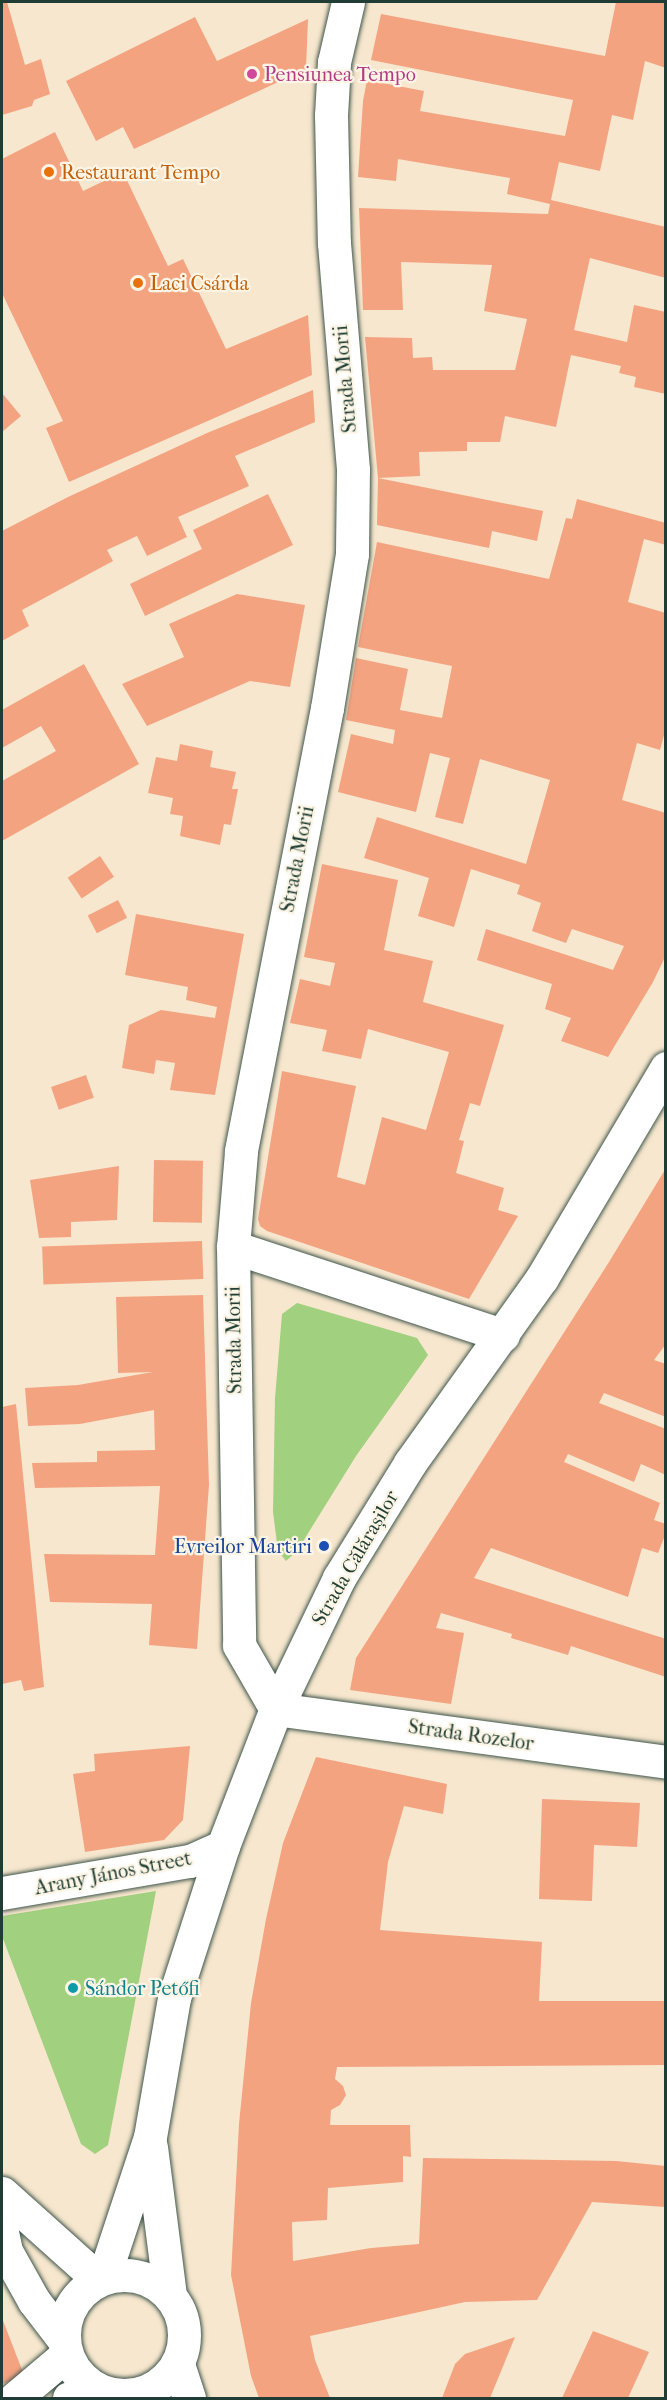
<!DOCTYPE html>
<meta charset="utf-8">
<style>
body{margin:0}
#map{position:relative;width:667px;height:2400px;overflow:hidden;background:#f7e7ce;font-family:"IM FELL French Canon",serif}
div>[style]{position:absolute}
.green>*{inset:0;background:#a1d07e}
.building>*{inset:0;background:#f4a381;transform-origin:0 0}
.roads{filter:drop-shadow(0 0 2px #3f564b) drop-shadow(0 0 2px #3f564b)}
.minor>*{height:33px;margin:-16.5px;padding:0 16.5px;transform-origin:16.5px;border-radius:16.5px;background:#fff}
.primary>*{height:33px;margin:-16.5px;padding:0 16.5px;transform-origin:16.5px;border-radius:16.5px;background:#fff}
.primary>.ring{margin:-16.5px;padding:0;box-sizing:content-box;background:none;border:33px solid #fff;border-radius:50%}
.dots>*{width:16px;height:16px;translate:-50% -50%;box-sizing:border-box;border:3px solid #fcf5e5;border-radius:50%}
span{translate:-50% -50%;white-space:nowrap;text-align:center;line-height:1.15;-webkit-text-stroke:4.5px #fcf5e5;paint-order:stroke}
.hotel-label{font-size:20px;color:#b23c85}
.left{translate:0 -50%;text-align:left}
.food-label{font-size:20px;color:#c56008}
.street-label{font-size:20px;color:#1f3d34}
.transit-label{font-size:20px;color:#164399}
.right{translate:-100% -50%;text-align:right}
.culture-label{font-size:20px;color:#0d838f}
.frame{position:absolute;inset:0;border:3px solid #1f3d34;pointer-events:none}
</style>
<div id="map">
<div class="green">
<div style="clip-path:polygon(297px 1303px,417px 1338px,428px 1355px,356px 1456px,297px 1551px,286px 1561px,278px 1551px,273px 1512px,275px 1398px,282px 1314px)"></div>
<div style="clip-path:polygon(156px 1891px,108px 2145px,95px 2154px,81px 2144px,2px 1936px,2px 1916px)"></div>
</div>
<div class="building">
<div style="clip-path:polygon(2px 2px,7px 2px,25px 65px,41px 59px,50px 94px,34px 100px,32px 106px,2px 115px)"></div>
<div style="clip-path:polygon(616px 2px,666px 2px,666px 68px,645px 61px,633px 120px,612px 115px,600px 171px,559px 162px,551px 200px,666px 227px,666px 278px,590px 258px,574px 330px,627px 342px,634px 305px,666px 312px,666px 394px,634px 387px,636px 377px,619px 373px,621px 366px,571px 355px,556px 427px,505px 416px,500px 442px,467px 442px,467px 451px,419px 452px,420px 476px,378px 478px,365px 337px,412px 338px,413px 358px,432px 357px,433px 370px,515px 370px,527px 319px,484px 311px,492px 265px,401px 262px,403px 310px,363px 310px,359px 208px,548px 214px,550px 204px,507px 194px,510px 178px,398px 159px,396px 181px,358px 177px,363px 101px,367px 80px,424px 91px,420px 111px,565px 136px,573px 100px,371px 60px,381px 14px,605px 56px)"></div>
<div style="clip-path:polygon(195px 17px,217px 61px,308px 19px,306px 69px,134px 149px,123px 127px,96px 141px,66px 81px)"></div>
<div style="clip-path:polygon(55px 132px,83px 191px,123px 172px,168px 266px,183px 259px,226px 349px,308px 315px,312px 375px,69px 482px,46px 428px,63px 421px,2px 293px,2px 159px)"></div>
<div style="clip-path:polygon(313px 390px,315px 422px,235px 456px,249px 486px,178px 517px,187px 537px,147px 556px,137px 536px,107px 550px,113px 561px,22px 610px,29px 626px,2px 641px,2px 531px,68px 497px,207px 433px)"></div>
<div style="clip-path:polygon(2px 393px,21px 416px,2px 432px)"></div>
<div style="clip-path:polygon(378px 478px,543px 511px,537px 541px,492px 531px,489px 548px,377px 525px)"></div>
<div style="clip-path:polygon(268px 494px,293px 545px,145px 616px,130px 584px,202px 549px,193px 530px)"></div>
<div style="clip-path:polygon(577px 499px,666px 523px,666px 545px,644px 539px,628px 602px,666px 613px,666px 728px,660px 750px,637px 743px,622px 800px,666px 813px,666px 955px,653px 982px,608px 1057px,561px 1041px,571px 1018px,545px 1009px,552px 984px,477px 960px,486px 929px,613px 970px,624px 946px,572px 929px,566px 943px,532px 931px,541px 903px,517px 894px,520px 885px,471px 869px,454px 927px,418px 916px,429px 878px,364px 858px,377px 817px,526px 864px,550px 780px,480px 759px,463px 824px,435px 817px,450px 758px,430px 753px,416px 812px,338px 792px,351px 734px,393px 744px,395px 730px,346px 720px,356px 658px,408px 669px,400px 710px,442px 718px,452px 666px,358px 647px,377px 542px,549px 579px,566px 518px,572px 519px)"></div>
<div style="clip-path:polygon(237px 594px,305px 605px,290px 687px,250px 681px,147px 726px,122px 684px,184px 657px,169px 624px)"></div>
<div style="clip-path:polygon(84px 664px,139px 764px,2px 841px,2px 781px,56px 751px,41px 726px,2px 748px,2px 710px)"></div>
<div style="clip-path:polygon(180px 744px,213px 751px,210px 767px,236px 772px,232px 789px,238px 789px,231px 825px,224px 824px,220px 845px,180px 836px,183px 816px,170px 814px,173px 798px,148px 793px,156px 757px,177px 761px)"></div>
<div style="left:100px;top:856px;width:25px;height:39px;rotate:56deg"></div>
<div style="clip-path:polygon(322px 864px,398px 880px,384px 950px,433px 961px,423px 1002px,504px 1025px,480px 1106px,470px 1103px,459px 1140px,464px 1141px,456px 1173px,504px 1188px,498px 1210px,518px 1216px,469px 1299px,267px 1231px,260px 1226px,258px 1219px,282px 1071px,356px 1086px,337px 1177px,365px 1185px,382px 1117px,426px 1130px,449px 1052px,368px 1029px,361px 1059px,322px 1051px,327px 1030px,290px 1023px,300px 979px,330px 986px,335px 963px,304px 957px)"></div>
<div style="left:118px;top:900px;width:20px;height:34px;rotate:63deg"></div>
<div style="clip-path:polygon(136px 914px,244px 934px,215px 1095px,170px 1090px,175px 1063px,156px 1060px,154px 1074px,122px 1068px,129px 1025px,161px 1010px,215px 1018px,217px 1007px,186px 1000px,188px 987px,125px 975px)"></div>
<div style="left:86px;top:1075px;width:24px;height:37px;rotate:71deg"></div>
<div style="left:154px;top:1160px;width:49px;height:62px;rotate:1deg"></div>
<div style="clip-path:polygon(119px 1166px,117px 1220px,71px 1222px,71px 1237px,39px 1238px,30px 1180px)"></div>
<div style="clip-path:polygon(666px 1168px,666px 1344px,654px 1360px,666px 1364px,666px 1417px,604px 1393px,599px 1403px,666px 1429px,666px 1475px,641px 1464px,634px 1482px,568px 1454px,564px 1462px,660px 1503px,654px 1520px,666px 1524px,666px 1533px,658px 1553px,642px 1548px,628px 1597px,491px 1548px,474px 1578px,666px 1639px,666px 1677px,571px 1646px,568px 1655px,511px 1638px,512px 1634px,441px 1613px,436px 1628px,464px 1633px,451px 1704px,350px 1690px,356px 1658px,609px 1262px)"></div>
<div style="left:202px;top:1241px;width:38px;height:160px;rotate:88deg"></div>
<div style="clip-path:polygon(203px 1295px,209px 1485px,197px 1649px,149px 1645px,152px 1604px,50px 1602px,44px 1554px,155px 1555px,160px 1486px,35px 1488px,32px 1463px,97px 1462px,97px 1451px,155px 1450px,154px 1410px,80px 1424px,28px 1426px,25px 1388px,78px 1385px,153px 1372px,118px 1373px,116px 1297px)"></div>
<div style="clip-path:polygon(16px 1404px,44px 1687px,24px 1691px,21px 1680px,2px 1684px,2px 1407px)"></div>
<div style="clip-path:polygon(190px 1746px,183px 1820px,164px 1840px,85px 1852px,73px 1774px,95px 1771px,94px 1754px)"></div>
<div style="clip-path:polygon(316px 1757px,447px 1784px,443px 1814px,404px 1806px,388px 1862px,380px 1930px,542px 1942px,539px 2001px,666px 2001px,666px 2065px,337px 2067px,335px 2079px,343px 2086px,346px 2095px,340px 2105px,331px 2110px,330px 2125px,410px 2125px,411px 2157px,403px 2156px,403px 2182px,328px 2188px,327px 2220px,292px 2222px,293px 2261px,371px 2248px,419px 2244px,423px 2158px,616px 2161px,666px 2166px,666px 2207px,592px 2202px,537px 2300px,465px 2302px,310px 2336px,315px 2360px,330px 2398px,259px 2398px,251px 2376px,231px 2275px,239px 2124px,251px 2003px,266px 1919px,283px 1843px)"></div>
<div style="clip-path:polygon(542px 1799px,640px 1803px,637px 1847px,594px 1845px,592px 1901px,539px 1899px)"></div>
<div style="clip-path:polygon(2px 2318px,24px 2375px,2px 2384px)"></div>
<div style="clip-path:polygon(593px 2331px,649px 2352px,628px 2398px,562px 2398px)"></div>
<div style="clip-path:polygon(515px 2337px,490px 2398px,442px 2398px,455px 2364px,465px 2354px)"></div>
</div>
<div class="roads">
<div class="minor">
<div style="left:348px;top:2px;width:62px;rotate:103.1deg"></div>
<div style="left:334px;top:62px;width:53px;rotate:93.2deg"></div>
<div style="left:331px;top:115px;width:128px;rotate:88.7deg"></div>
<div style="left:334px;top:243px;width:228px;rotate:85.2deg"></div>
<div style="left:353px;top:470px;width:84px;rotate:90.7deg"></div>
<div style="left:352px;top:554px;width:156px;rotate:99.2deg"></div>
<div style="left:327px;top:708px;width:452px;rotate:101deg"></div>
<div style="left:241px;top:1152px;width:95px;rotate:94.8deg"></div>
<div style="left:233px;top:1247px;width:398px;rotate:89.1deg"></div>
<div style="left:239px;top:1645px;width:74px;rotate:60deg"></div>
<div style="left:276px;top:1709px;width:394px;rotate:7.7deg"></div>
<div style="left:233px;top:1247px;width:284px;rotate:18.1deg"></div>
<div style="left:2px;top:1893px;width:191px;rotate:-9.7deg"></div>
<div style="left:190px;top:1861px;width:36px;rotate:-24deg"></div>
<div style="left:2px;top:2193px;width:130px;rotate:41.9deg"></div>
<div style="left:2px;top:2232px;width:19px;rotate:78deg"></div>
<div style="left:6px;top:2251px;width:57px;rotate:60.8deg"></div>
<div style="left:34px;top:2301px;width:49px;rotate:52.4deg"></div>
<div style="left:15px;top:2398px;width:67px;rotate:-40.1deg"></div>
<div style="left:69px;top:2398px;width:29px;rotate:-16deg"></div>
</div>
<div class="primary">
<div style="left:151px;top:2147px;width:150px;rotate:82.7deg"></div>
<div class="ring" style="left:64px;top:2275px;width:87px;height:87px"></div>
<div style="left:104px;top:2276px;width:146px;rotate:-71.7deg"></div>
<div style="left:150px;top:2137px;width:141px;rotate:-80.2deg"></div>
<div style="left:174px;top:1998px;width:160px;rotate:-72.1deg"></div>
<div style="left:223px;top:1846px;width:147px;rotate:-68.9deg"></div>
<div style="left:276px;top:1709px;width:145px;rotate:-64.3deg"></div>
<div style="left:339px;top:1578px;width:135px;rotate:-58.3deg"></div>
<div style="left:410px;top:1463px;width:227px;rotate:-54.5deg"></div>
<div style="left:542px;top:1278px;width:244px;rotate:-59.4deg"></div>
<div style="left:178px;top:2364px;width:36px;rotate:72deg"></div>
</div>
</div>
<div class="dots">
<div style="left:252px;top:74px;background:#d1479c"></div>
<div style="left:49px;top:172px;background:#e8710a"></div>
<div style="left:138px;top:283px;background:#e8710a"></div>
<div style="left:324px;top:1546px;background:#1a4fb4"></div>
<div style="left:73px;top:1988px;background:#0f9aa8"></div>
</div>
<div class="hotel-label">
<span class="left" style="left:264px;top:74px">Pensiunea Tempo</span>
</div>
<div class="food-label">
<span class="left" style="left:61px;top:172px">Restaurant Tempo</span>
<span class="left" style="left:150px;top:283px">Laci Csárda</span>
</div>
<div class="street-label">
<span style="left:345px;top:379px;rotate:-95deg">Strada Morii</span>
<span style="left:297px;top:859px;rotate:-79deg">Strada Morii</span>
<span style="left:234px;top:1340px;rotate:-91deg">Strada Morii</span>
<span style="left:355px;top:1558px;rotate:-60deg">Strada Călărașilor</span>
<span style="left:471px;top:1735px;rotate:8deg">Strada Rozelor</span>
<span style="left:113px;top:1873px;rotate:-11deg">Arany János Street</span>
</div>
<div class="transit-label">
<span class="right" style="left:312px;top:1546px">Evreilor Martiri</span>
</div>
<div class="culture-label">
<span class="left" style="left:85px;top:1988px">Sándor Petőfi</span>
</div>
<div class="frame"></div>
</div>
